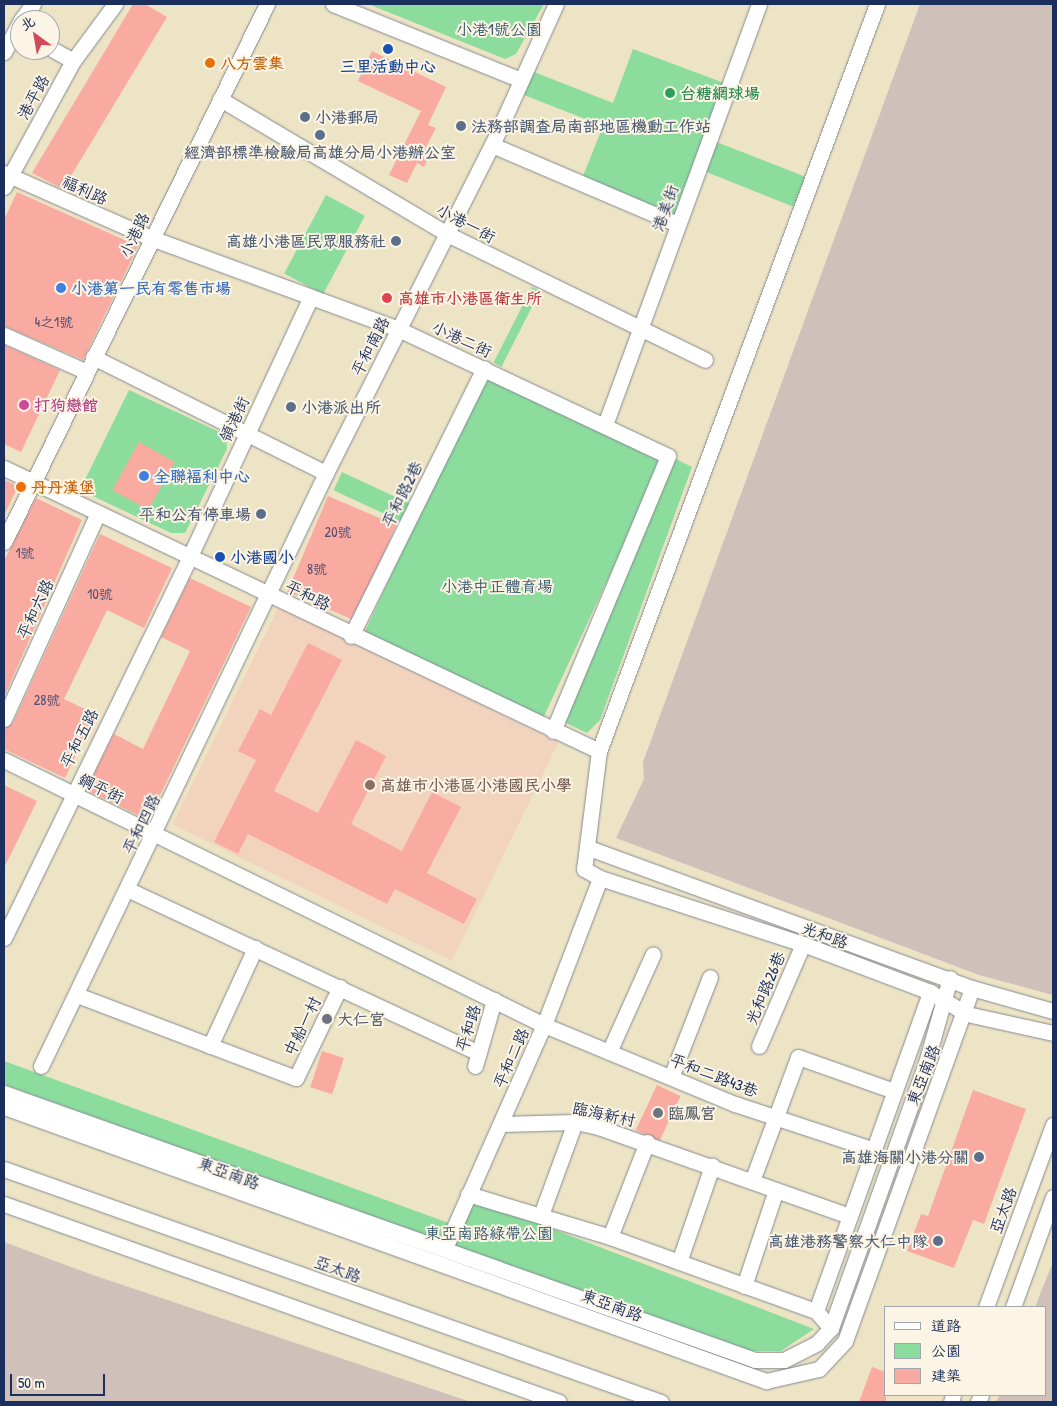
<!DOCTYPE html>
<meta charset="utf-8">
<style>
body{margin:0}
#map{position:relative;width:1057px;height:1406px;overflow:hidden;background:#ede4c5;font-family:"Patrick Hand","LXGW WenKai TC",sans-serif}
div>[style]{position:absolute}
.built>*{inset:0;background:#f2d4be;transform-origin:0 0}
.industrial>*{inset:0;background:#cfc0ba}
.green>*{inset:0;background:#8bdc9d;transform-origin:0 0}
.building>*{inset:0;background:#faaba1;transform-origin:0 0}
.roads{filter:drop-shadow(0 0 1px #848a92) drop-shadow(0 0 1px #848a92)}
.minor>*{height:15px;margin:-7.5px;padding:0 7.5px;transform-origin:7.5px;border-radius:7.5px;background:#fff}
.dots>*{width:14px;height:14px;translate:-50% -50%;box-sizing:border-box;border:2px solid #fcf5e5;border-radius:50%}
span{translate:-50% -50%;white-space:nowrap;text-align:center;line-height:1.15;-webkit-text-stroke:4px #fcf5e5;paint-order:stroke}
.number-label{font-size:14px;color:#534e6f}
.number-label span{-webkit-text-stroke-width:0}
.park-label{font-size:16px;color:#375a6e}
.food-label{font-size:16px;color:#c56008;font-weight:700}
.left{translate:0 -50%;text-align:left}
.transit-label{font-size:16px;color:#164399;font-weight:700}
.leisure-label{font-size:16px;color:#27864d;font-weight:700}
.street-label{font-size:16px;color:#1b2f5e}
.service-label{font-size:16px;color:#4e5e75;font-weight:700}
.right{translate:-100% -50%;text-align:right}
.shop-label{font-size:16px;color:#366cbe;font-weight:700}
.health-label{font-size:16px;color:#be3a42;font-weight:700}
.hotel-label{font-size:16px;color:#b23c85;font-weight:700}
.education-label{font-size:16px;color:#785e54;font-weight:700}
.worship-label{font-size:16px;color:#5b616d;font-weight:700}
.frame{position:absolute;inset:0;border:5px solid #1b2f5e;pointer-events:none}
.legend{position:absolute;left:884px;top:1306px;width:162px;height:90px;box-sizing:border-box;background:#fcf5e5;border:1px solid #a2a6af;margin:0;padding:6px 9px;list-style:none;font-size:15px;color:#1b2f5e}
.legend li{display:flex;align-items:center;gap:10px;height:25px}
.legend b{width:25px;border:1px solid #a2a6af}
.north{position:absolute;left:10px;top:10px;width:50px;height:50px;box-sizing:border-box;background:#fcf5e5;border:1px solid #a2a6af;border-radius:50%;rotate:328deg;font-size:14px;font-weight:700;line-height:20px;text-align:center;color:#1b2f5e}
.north::after{content:'';display:block;margin:auto;width:18px;height:22px;background:#d1495b;clip-path:polygon(50% 0,100% 100%,50% 72%,0 100%)}
.scale{position:absolute;left:10px;top:1374px;width:95px;height:22px;box-sizing:border-box;border:2px solid #1b2f5e;border-top:0;padding-left:6px;font-size:15px;line-height:18px;white-space:nowrap;color:#1b2f5e;-webkit-text-stroke:4px #fcf5e5;paint-order:stroke}
</style>
<div id="map">
<div class="built">
<div style="left:279px;top:606px;width:311px;height:243px;rotate:26deg"></div>
</div>
<div class="industrial">
<div style="clip-path:polygon(920px 4px,1053px 4px,1053px 995px,979px 975px,616px 838px,644px 779px,643px 762px)"></div>
<div style="clip-path:polygon(4px 1242px,90px 1274px,471px 1402px,4px 1402px)"></div>
<div style="clip-path:polygon(1053px 1262px,1053px 1402px,996px 1402px,1000px 1395px,1046px 1395px,1046px 1307px,1035px 1307px)"></div>
</div>
<div class="green">
<div style="clip-path:polygon(368px 4px,544px 4px,516px 54px,505px 59px)"></div>
<div style="clip-path:polygon(633px 49px,727px 84px,706px 138px,806px 177px,794px 207px,694px 167px,676px 216px,583px 176px,603px 126px,524px 95px,534px 72px,613px 103px)"></div>
<div style="left:326px;top:195px;width:44px;height:89px;rotate:28deg"></div>
<div style="left:532px;top:287px;width:9px;height:85px;rotate:27deg"></div>
<div style="left:486px;top:372px;width:198px;height:295px;rotate:25deg"></div>
<div style="clip-path:polygon(129px 390px,226px 435px,227px 449px,185px 533px,171px 533px,80px 490px)"></div>
<div style="clip-path:polygon(672px 457px,692px 467px,600px 720px,587px 733px,562px 721px)"></div>
<div style="left:342px;top:472px;width:75px;height:20px;rotate:25deg"></div>
<div style="left:4px;top:1061px;width:477px;height:22px;rotate:20deg"></div>
<div style="clip-path:polygon(469px 1197px,814px 1329px,781px 1351px,752px 1351px,447px 1247px)"></div>
</div>
<div class="building">
<div style="clip-path:polygon(133px 4px,145px 4px,167px 17px,63px 189px,32px 173px)"></div>
<div style="clip-path:polygon(372px 51px,446px 87px,428px 125px,436px 128px,425px 149px,431px 152px,424px 167px,417px 163px,407px 183px,389px 175px,421px 111px,358px 81px)"></div>
<div style="clip-path:polygon(17px 192px,138px 246px,83px 360px,4px 326px,4px 220px)"></div>
<div style="clip-path:polygon(4px 345px,60px 370px,21px 452px,4px 444px)"></div>
<div style="left:139px;top:442px;width:41px;height:55px;rotate:29deg"></div>
<div style="clip-path:polygon(4px 480px,18px 486px,4px 516px)"></div>
<div style="left:328px;top:496px;width:74px;height:104px;rotate:23deg"></div>
<div style="clip-path:polygon(36px 498px,82px 520px,4px 697px,4px 561px)"></div>
<div style="clip-path:polygon(100px 534px,172px 568px,144px 628px,107px 610px,64px 699px,95px 714px,65px 778px,4px 749px,4px 728px,13px 723px)"></div>
<div style="clip-path:polygon(190px 578px,251px 607px,148px 820px,86px 790px,114px 734px,143px 749px,190px 651px,161px 637px)"></div>
<div style="clip-path:polygon(308px 643px,342px 660px,274px 791px,318px 813px,356px 740px,386px 756px,351px 824px,402px 851px,432px 792px,461px 807px,427px 873px,477px 899px,464px 924px,395px 889px,387px 904px,248px 834px,238px 854px,214px 842px,256px 760px,238px 751px,260px 709px,271px 715px)"></div>
<div style="clip-path:polygon(4px 785px,37px 801px,4px 868px)"></div>
<div style="left:322px;top:1051px;width:23px;height:38px;rotate:18deg"></div>
<div style="left:657px;top:1085px;width:26px;height:50px;rotate:25deg"></div>
<div style="clip-path:polygon(973px 1090px,1026px 1109px,984px 1224px,973px 1220px,954px 1268px,907px 1251px,921px 1214px,928px 1216px)"></div>
<div style="clip-path:polygon(872px 1367px,886px 1372px,886px 1402px,859px 1402px)"></div>
</div>
<div class="roads">
<div class="minor">
<div style="left:333px;top:4px;width:203px;rotate:22deg"></div>
<div style="left:877px;top:4px;width:797px;rotate:110.41deg"></div>
<div style="left:599px;top:751px;width:119px;rotate:97.2deg"></div>
<div style="left:584px;top:869px;width:18px;rotate:29deg"></div>
<div style="left:600px;top:878px;width:213px;rotate:18deg"></div>
<div style="left:803px;top:944px;width:136px;rotate:20.7deg"></div>
<div style="left:930px;top:992px;width:43px;rotate:30.7deg"></div>
<div style="left:967px;top:1014px;width:88px;rotate:12.5deg"></div>
<div style="left:21px;top:20px;width:20px;rotate:-53deg"></div>
<div style="left:50px;top:48px;width:26px;rotate:29deg"></div>
<div style="left:4px;top:52px;width:34px;rotate:-62deg"></div>
<div style="left:220px;top:99px;width:264px;rotate:30.7deg"></div>
<div style="left:447px;top:234px;width:287px;rotate:26deg"></div>
<div style="left:492px;top:145px;width:201px;rotate:23.1deg"></div>
<div style="left:4px;top:173px;width:161px;rotate:23.9deg"></div>
<div style="left:151px;top:238px;width:263px;rotate:20.2deg"></div>
<div style="left:398px;top:329px;width:298px;rotate:25.2deg"></div>
<div style="left:668px;top:456px;width:298px;rotate:112.7deg"></div>
<div style="left:4px;top:187px;width:144px;rotate:-61.3deg"></div>
<div style="left:73px;top:61px;width:71px;rotate:-53.6deg"></div>
<div style="left:4px;top:335px;width:89px;rotate:24deg"></div>
<div style="left:93px;top:357px;width:260px;rotate:26.5deg"></div>
<div style="left:605px;top:425px;width:448px;rotate:-69.9deg"></div>
<div style="left:4px;top:468px;width:659px;rotate:25.44deg"></div>
<div style="left:4px;top:542px;width:599px;rotate:-63.95deg"></div>
<div style="left:351px;top:636px;width:299px;rotate:-63.6deg"></div>
<div style="left:4px;top:719px;width:226px;rotate:-65.5deg"></div>
<div style="left:4px;top:760px;width:602px;rotate:26.14deg"></div>
<div style="left:544px;top:1025px;width:207px;rotate:22.5deg"></div>
<div style="left:735px;top:1104px;width:146px;rotate:18.3deg"></div>
<div style="left:589px;top:848px;width:408px;rotate:20.1deg"></div>
<div style="left:972px;top:988px;width:84px;rotate:15.9deg"></div>
<div style="left:129px;top:890px;width:384px;rotate:25deg"></div>
<div style="left:4px;top:938px;width:425px;rotate:-64deg"></div>
<div style="left:190px;top:556px;width:286px;rotate:-65deg"></div>
<div style="left:77px;top:995px;width:234px;rotate:20.8deg"></div>
<div style="left:296px;top:1078px;width:101px;rotate:-64.2deg"></div>
<div style="left:210px;top:1046px;width:108px;rotate:-65.3deg"></div>
<div style="left:759px;top:1046px;width:111px;rotate:-66.7deg"></div>
<div style="left:609px;top:1052px;width:107px;rotate:-65.8deg"></div>
<div style="left:41px;top:1066px;width:658px;rotate:-64.33deg"></div>
<div style="left:326px;top:473px;width:368px;rotate:-63.2deg"></div>
<div style="left:492px;top:145px;width:155px;rotate:-65.6deg"></div>
<div style="left:475px;top:1066px;width:69px;rotate:-73.9deg"></div>
<div style="left:671px;top:1077px;width:107px;rotate:-68.7deg"></div>
<div style="left:4px;top:1093px;width:797px;rotate:19.57deg"></div>
<div style="left:755px;top:1360px;width:29px"></div>
<div style="left:784px;top:1360px;width:37px;rotate:-27deg"></div>
<div style="left:817px;top:1343px;width:21px;rotate:-47deg"></div>
<div style="left:831px;top:1328px;width:282px;rotate:-70.3deg"></div>
<div style="left:926px;top:1063px;width:88px;rotate:-74.2deg"></div>
<div style="left:4px;top:1107px;width:810px;rotate:19.78deg"></div>
<div style="left:766px;top:1381px;width:54px;rotate:-12.8deg"></div>
<div style="left:819px;top:1369px;width:38px;rotate:-47deg"></div>
<div style="left:845px;top:1341px;width:375px;rotate:-70.2deg"></div>
<div style="left:501px;top:1124px;width:74px;rotate:-1.5deg"></div>
<div style="left:575px;top:1122px;width:24px;rotate:12deg"></div>
<div style="left:598px;top:1127px;width:267px;rotate:19.5deg"></div>
<div style="left:4px;top:1169px;width:697px;rotate:19.53deg"></div>
<div style="left:752px;top:1181px;width:132px;rotate:-69.6deg"></div>
<div style="left:798px;top:1057px;width:102px;rotate:19.5deg"></div>
<div style="left:468px;top:1194px;width:148px;rotate:16.8deg"></div>
<div style="left:610px;top:1237px;width:219px;rotate:19.8deg"></div>
<div style="left:816px;top:1311px;width:23px;rotate:49deg"></div>
<div style="left:4px;top:1204px;width:589px;rotate:19.63deg"></div>
<div style="left:541px;top:1215px;width:99px;rotate:-69.9deg"></div>
<div style="left:610px;top:1237px;width:102px;rotate:-68.7deg"></div>
<div style="left:445px;top:1248px;width:244px;rotate:-66.1deg"></div>
<div style="left:544px;top:1025px;width:157px;rotate:-69.1deg"></div>
<div style="left:679px;top:1262px;width:102px;rotate:-71deg"></div>
<div style="left:744px;top:1286px;width:101px;rotate:-71.6deg"></div>
<div style="left:986px;top:1307px;width:194px;rotate:-69.8deg"></div>
<div style="left:1013px;top:1307px;width:117px;rotate:-70deg"></div>
<div style="left:816px;top:1311px;width:339px;rotate:-70.3deg"></div>
<div style="left:951px;top:1402px;width:7px;rotate:-74deg"></div>
<div style="left:978px;top:1402px;width:8px;rotate:-67deg"></div>
</div>
</div>
<div class="dots">
<div style="left:388px;top:49px;background:#1a4fb4"></div>
<div style="left:210px;top:63px;background:#e8710a"></div>
<div style="left:670px;top:93px;background:#2e9e5b"></div>
<div style="left:305px;top:117px;background:#5c6f8a"></div>
<div style="left:461px;top:126px;background:#5c6f8a"></div>
<div style="left:320px;top:135px;background:#5c6f8a"></div>
<div style="left:396px;top:241px;background:#5c6f8a"></div>
<div style="left:61px;top:288px;background:#3f7fe0"></div>
<div style="left:387px;top:298px;background:#e0444e"></div>
<div style="left:24px;top:405px;background:#d1479c"></div>
<div style="left:291px;top:407px;background:#5c6f8a"></div>
<div style="left:144px;top:476px;background:#3f7fe0"></div>
<div style="left:21px;top:487px;background:#e8710a"></div>
<div style="left:261px;top:514px;background:#5c6f8a"></div>
<div style="left:220px;top:557px;background:#1a4fb4"></div>
<div style="left:370px;top:785px;background:#8d6e63"></div>
<div style="left:327px;top:1019px;background:#6b7280"></div>
<div style="left:658px;top:1113px;background:#6b7280"></div>
<div style="left:979px;top:1157px;background:#5c6f8a"></div>
<div style="left:938px;top:1241px;background:#5c6f8a"></div>
</div>
<div class="number-label">
<span style="left:54px;top:322px">4之1號</span>
<span style="left:338px;top:532px">20號</span>
<span style="left:25px;top:553px">1號</span>
<span style="left:317px;top:569px">8號</span>
<span style="left:100px;top:594px">10號</span>
<span style="left:47px;top:700px">28號</span>
</div>
<div class="park-label">
<span style="left:499px;top:29px">小港1號公園</span>
<span style="left:497px;top:586px">小港中正體育場</span>
<span style="left:489px;top:1233px">東亞南路綠帶公園</span>
</div>
<div class="food-label">
<span class="left" style="left:220px;top:63px">八方雲集</span>
<span class="left" style="left:31px;top:487px">丹丹漢堡</span>
</div>
<div class="transit-label">
<span style="left:388px;top:66px">三里活動中心</span>
<span class="left" style="left:230px;top:557px">小港國小</span>
</div>
<div class="leisure-label">
<span class="left" style="left:680px;top:93px">台糖網球場</span>
</div>
<div class="street-label">
<span style="left:33px;top:97px;rotate:-61deg">港平路</span>
<span style="left:85px;top:190px;rotate:24deg">福利路</span>
<span style="left:665px;top:208px;rotate:-70deg">港美街</span>
<span style="left:466px;top:223px;rotate:28deg">小港一街</span>
<span style="left:134px;top:235px;rotate:-64deg">小港路</span>
<span style="left:462px;top:339px;rotate:25deg">小港二街</span>
<span style="left:370px;top:346px;rotate:-63deg">平和南路</span>
<span style="left:234px;top:419px;rotate:-65deg">領港街</span>
<span style="left:402px;top:494px;rotate:-64deg">平和路2巷</span>
<span style="left:308px;top:595px;rotate:26deg">平和路</span>
<span style="left:35px;top:609px;rotate:-65deg">平和六路</span>
<span style="left:79px;top:738px;rotate:-63deg">平和五路</span>
<span style="left:101px;top:788px;rotate:26deg">鋼平街</span>
<span style="left:141px;top:824px;rotate:-64deg">平和四路</span>
<span style="left:825px;top:935px;rotate:20deg">光和路</span>
<span style="left:765px;top:988px;rotate:-67deg">光和路26巷</span>
<span style="left:302px;top:1026px;rotate:-64deg">中船一村</span>
<span style="left:468px;top:1028px;rotate:-73deg">平和路</span>
<span style="left:511px;top:1058px;rotate:-66deg">平和二路</span>
<span style="left:714px;top:1075px;rotate:21deg">平和二路43巷</span>
<span style="left:923px;top:1075px;rotate:-68deg">東亞南路</span>
<span style="left:604px;top:1114px;rotate:12deg">臨海新村</span>
<span style="left:229px;top:1173px;rotate:20deg">東亞南路</span>
<span style="left:1003px;top:1210px;rotate:-70deg">亞太路</span>
<span style="left:338px;top:1269px;rotate:20deg">亞太路</span>
<span style="left:612px;top:1305px;rotate:20deg">東亞南路</span>
</div>
<div class="service-label">
<span class="left" style="left:315px;top:117px">小港郵局</span>
<span class="left" style="left:471px;top:126px">法務部調查局南部地區機動工作站</span>
<span style="left:320px;top:152px">經濟部標準檢驗局高雄分局小港辦公室</span>
<span class="right" style="left:386px;top:241px">高雄小港區民眾服務社</span>
<span class="left" style="left:301px;top:407px">小港派出所</span>
<span class="right" style="left:251px;top:514px">平和公有停車場</span>
<span class="right" style="left:969px;top:1157px">高雄海關小港分關</span>
<span class="right" style="left:928px;top:1241px">高雄港務警察大仁中隊</span>
</div>
<div class="shop-label">
<span class="left" style="left:71px;top:288px">小港第一民有零售市場</span>
<span class="left" style="left:154px;top:476px">全聯褔利中心</span>
</div>
<div class="health-label">
<span class="left" style="left:398px;top:298px">高雄市小港區衛生所</span>
</div>
<div class="hotel-label">
<span class="left" style="left:34px;top:405px">打狗戀館</span>
</div>
<div class="education-label">
<span class="left" style="left:380px;top:785px">高雄市小港區小港國民小學</span>
</div>
<div class="worship-label">
<span class="left" style="left:337px;top:1019px">大仁宮</span>
<span class="left" style="left:668px;top:1113px">臨鳳宮</span>
</div>
<div class="frame"></div>
<ul class="legend">
<li><b style="height:6px;background:#fff"></b>道路</li>
<li><b style="height:14px;background:#8bdc9d"></b>公園</li>
<li><b style="height:14px;background:#faaba1"></b>建築</li>
</ul>
<div class="north">北</div>
<div class="scale">50 m</div>
</div>
